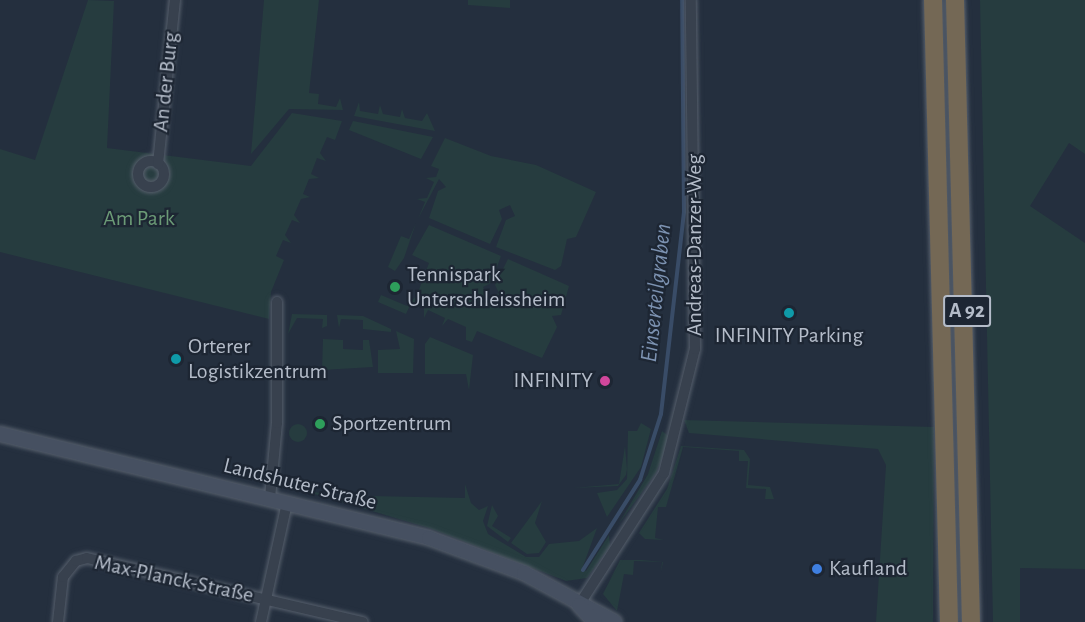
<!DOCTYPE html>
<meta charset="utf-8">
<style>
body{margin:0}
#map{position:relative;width:1085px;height:622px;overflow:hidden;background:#242f3e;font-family:"Alegreya Sans",sans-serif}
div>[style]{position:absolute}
.green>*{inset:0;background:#263c3f}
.round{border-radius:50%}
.stream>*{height:4px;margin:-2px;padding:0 2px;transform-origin:2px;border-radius:2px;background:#394c67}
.roads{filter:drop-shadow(0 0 2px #565f6c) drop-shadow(0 0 2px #565f6c)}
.minor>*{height:10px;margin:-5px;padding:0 5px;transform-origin:5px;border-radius:5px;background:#38414e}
.minor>.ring{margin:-5px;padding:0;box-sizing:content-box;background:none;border:10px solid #38414e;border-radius:50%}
.secondary>*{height:14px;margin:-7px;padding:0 7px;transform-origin:7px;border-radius:7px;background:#465061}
.motorway>*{height:18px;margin:-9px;padding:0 9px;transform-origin:9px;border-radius:9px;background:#746855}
.dots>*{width:16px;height:16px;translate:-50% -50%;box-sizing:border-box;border:3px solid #1d2633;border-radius:50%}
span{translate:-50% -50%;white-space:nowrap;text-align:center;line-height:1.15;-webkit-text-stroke:4.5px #1d2633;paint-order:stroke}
.shield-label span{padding:2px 4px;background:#1d2633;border:2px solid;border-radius:4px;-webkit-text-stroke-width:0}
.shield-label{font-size:21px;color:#b4bcc9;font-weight:700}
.street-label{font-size:22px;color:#b4bcc9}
.park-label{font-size:22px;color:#6b9a76}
.poi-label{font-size:22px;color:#b4bcc9}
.left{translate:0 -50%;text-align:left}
.right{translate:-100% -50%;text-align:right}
.water-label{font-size:24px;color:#7c92b1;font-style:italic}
</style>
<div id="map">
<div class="green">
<div style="clip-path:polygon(88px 0,114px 1px,107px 148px,251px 166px,292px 113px,342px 121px,335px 140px,327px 137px,320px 153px,326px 161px,317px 158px,311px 174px,319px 178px,309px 179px,303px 194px,310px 197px,301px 199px,294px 215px,300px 223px,292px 220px,285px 235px,291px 243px,283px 240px,276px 256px,284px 260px,271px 292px,269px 319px,0 252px,0 149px,35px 160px)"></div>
<div style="clip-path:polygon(264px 0,319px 0,309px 93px,319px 94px,318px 104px,336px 107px,340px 98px,343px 110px,289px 109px,251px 154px)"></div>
<div style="clip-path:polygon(468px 0,510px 0,510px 8px,468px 5px)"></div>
<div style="clip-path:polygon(980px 0,1085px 0,1085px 154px,1069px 143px,1030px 206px,1085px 243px,1085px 569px,1020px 568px,1020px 622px,993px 622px)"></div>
<div style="clip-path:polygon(359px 102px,360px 111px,378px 114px,380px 105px,383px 114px,400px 117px,402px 109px,405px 118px,422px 121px,427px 113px,435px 131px,354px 116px)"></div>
<div style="clip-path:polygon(353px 121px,433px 137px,421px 159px,349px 130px)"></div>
<div style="clip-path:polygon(445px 138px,491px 156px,536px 165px,596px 192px,576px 237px,567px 239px,561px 266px,555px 270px,496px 247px,506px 220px,515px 216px,510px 205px,499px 210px,502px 219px,490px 244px,429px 218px,438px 191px,446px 187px,439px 179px,418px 219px,425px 202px,417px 199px,427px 198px,434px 182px,426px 178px,436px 177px,439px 169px,431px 166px)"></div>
<div style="clip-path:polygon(416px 223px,404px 258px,395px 271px,388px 267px,401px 236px,409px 239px)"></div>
<div style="clip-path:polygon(429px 225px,501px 256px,491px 283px,483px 287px,488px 297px,499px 293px,495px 285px,508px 259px,569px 286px,561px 315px,552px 316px,557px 327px,542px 358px,477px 331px,472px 342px,466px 340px,466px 327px,448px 319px,442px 326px,445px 318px,428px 310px,424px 318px,424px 308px,411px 303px,406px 314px,378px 302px,381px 295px,407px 306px,417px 295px,429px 263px,412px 255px)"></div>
<div style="clip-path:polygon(292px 314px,327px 315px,327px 326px,322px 328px,323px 319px,297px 318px,288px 334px)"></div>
<div style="clip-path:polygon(337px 315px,363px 316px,391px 329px,391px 332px,363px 329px,363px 320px,341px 319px,339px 328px)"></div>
<div style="clip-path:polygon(396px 331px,414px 339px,413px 373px,378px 373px,378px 350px,400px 349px)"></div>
<div style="clip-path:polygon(430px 337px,473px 355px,469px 390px,466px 374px,425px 374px,425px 344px)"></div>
<div style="clip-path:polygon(323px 339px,343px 340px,343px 349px,363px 350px,363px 340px,369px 340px,373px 367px,322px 370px)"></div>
<div style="clip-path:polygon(684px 420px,934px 427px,933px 622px,876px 622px,886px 465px,878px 449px,689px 433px)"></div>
<div style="clip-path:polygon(641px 423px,651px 429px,641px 467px,607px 517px,597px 493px,617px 490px,627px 479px,628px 431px,637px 431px)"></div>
<div class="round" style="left:289px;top:424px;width:18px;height:18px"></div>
<div style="clip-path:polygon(662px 431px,670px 437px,656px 473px,618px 525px,648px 474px)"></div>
<div style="clip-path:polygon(625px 446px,627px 469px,626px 475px,620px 483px,618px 486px,573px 488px,619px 484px)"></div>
<div style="clip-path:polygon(681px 446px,744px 450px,750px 459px,748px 485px,770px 487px,774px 499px,765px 499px,766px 489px,746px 488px,748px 461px,739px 461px,739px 451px,683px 447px,666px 507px,658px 507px,655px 538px,664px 540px,645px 539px,639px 533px,667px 489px)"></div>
<div style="clip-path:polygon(465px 484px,471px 503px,479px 510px,488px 506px,483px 521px,488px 534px,526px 557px,539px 557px,549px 544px,579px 541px,597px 528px,582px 569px,586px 571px,609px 535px,610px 546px,587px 578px,566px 581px,429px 528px,298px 489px,370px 502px,371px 496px,465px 498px)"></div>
<div style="clip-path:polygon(542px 501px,535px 523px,546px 542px,539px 553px,527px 554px,511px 543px)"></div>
<div style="clip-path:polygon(492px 505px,498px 516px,492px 526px,511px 538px,508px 542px,487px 526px)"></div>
<div style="clip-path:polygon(620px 560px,642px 560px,663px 562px,661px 572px,662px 562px,634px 561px,633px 575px,624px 574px,617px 611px,603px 594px)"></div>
</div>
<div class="stream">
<div style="left:583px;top:570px;width:107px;rotate:-57.7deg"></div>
<div style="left:640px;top:480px;width:69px;rotate:-72.3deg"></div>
<div style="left:661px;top:414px;width:203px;rotate:-83.5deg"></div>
<div style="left:684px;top:212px;width:212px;rotate:-90.5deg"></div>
</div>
<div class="roads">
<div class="minor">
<div class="ring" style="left:138px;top:161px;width:16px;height:16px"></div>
<div style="left:158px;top:164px;width:165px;rotate:-84.1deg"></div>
<div style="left:270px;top:498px;width:75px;rotate:-84.7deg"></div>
<div style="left:277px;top:423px;width:121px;rotate:-90deg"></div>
<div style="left:579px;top:605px;width:157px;rotate:-57.2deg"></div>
<div style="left:664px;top:473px;width:128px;rotate:-76deg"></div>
<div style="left:695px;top:349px;width:349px;rotate:-90.7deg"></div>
<div style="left:58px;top:622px;width:45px;rotate:-83.7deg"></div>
<div style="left:63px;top:577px;width:21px;rotate:-51deg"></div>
<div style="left:76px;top:561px;width:11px;rotate:-15deg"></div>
<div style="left:87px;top:558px;width:283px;rotate:13.1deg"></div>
<div style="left:261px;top:622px;width:122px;rotate:-77.7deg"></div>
</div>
<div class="secondary">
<div style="left:0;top:434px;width:441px;rotate:13.6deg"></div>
<div style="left:429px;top:538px;width:101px;rotate:20.2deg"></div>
<div style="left:524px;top:573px;width:103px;rotate:28.3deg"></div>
<div style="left:579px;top:605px;width:23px;rotate:47deg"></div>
</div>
<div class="motorway">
<div style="left:933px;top:0;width:622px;rotate:88.53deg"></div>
<div style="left:955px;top:0;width:622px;rotate:88.53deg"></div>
</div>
</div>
<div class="dots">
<div style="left:395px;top:287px;background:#2e9e5b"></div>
<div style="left:789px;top:313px;background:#0f9aa8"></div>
<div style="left:176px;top:359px;background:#0f9aa8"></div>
<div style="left:605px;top:381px;background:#d1479c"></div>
<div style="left:320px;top:424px;background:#2e9e5b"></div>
<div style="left:817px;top:569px;background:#3f7fe0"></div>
</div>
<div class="shield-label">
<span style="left:967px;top:311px">A 92</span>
</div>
<div class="street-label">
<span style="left:166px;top:82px;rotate:-84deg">An der Burg</span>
<span style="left:695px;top:245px;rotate:-90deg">Andreas-Danzer-Weg</span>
<span style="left:300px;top:484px;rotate:14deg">Landshuter Straße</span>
<span style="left:174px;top:579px;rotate:12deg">Max-Planck-Straße</span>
</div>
<div class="park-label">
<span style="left:139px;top:219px">Am Park</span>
</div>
<div class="poi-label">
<span class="left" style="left:407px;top:287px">Tennispark<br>Unterschleissheim</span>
<span style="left:789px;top:336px">INFINITY Parking</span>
<span class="left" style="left:188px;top:359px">Orterer<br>Logistikzentrum</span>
<span class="right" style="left:593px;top:381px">INFINITY</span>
<span class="left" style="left:332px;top:424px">Sportzentrum</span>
<span class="left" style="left:829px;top:569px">Kaufland</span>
</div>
<div class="water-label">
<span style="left:657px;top:293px;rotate:-84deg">Einserteilgraben</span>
</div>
</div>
